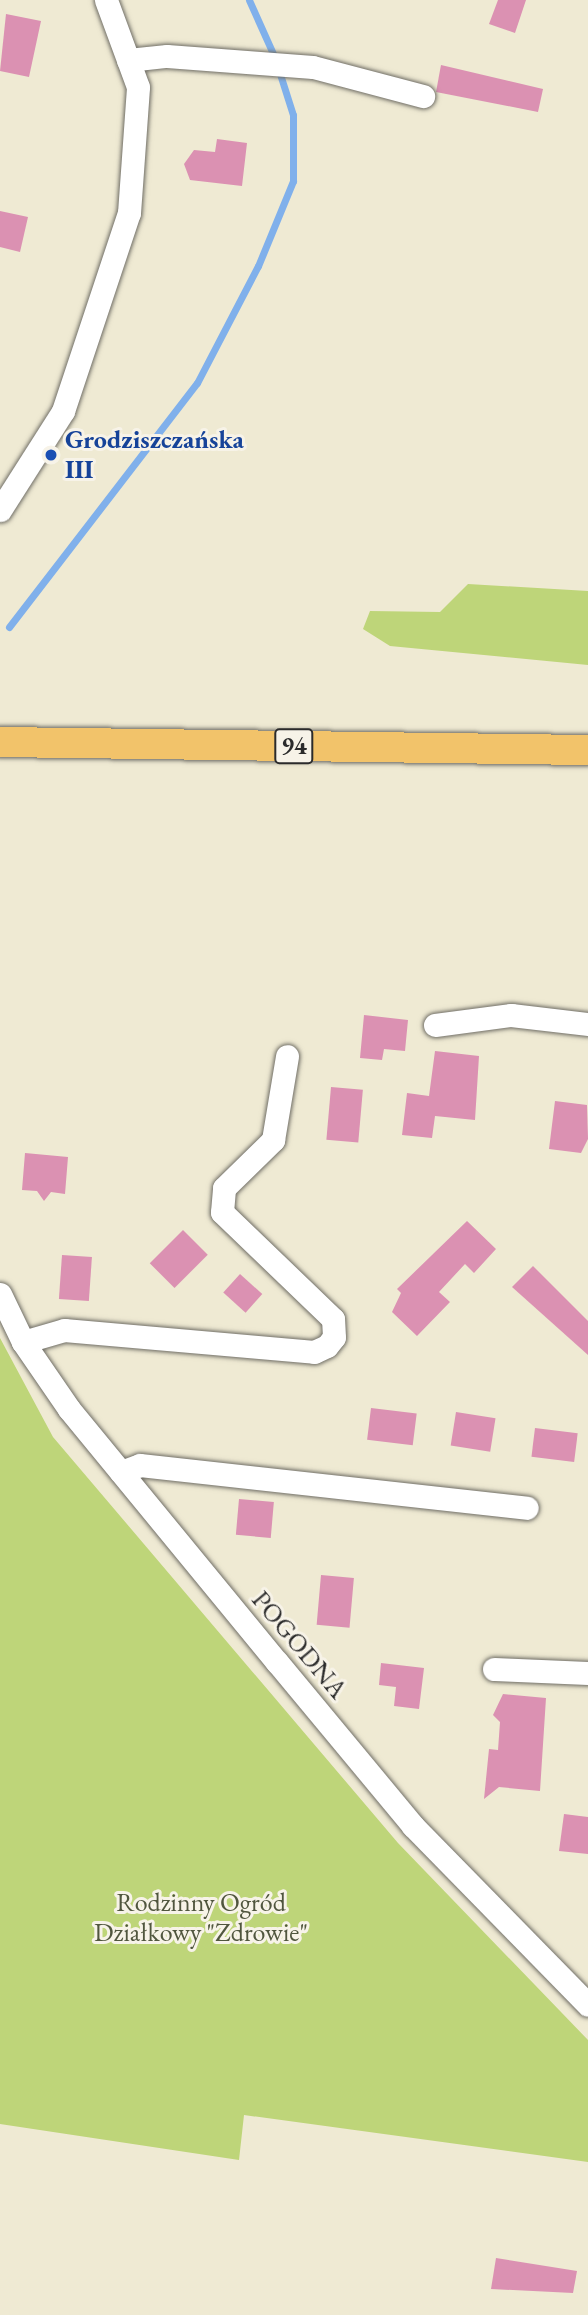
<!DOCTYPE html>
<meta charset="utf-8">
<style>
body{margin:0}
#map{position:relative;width:588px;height:2315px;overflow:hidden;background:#efead3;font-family:"EB Garamond",serif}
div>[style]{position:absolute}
.green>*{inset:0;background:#bed579}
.stream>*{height:7px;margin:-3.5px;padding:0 3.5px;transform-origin:3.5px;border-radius:3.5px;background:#80b0eb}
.building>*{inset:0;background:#db91b2;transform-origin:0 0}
.roads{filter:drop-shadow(0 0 2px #706e66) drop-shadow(0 0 2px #706e66)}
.minor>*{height:23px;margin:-11.5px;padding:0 11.5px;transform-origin:11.5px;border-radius:11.5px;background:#fff}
.major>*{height:30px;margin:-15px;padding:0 15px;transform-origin:15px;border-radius:15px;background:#f2c36a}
.dots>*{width:19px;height:19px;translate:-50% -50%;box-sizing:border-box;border:4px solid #f7f3e8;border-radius:50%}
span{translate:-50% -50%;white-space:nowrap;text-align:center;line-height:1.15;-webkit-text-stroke:6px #f7f3e8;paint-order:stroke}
.shield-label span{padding:2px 5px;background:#f7f3e8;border:2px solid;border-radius:5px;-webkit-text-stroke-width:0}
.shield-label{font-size:24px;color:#2b2b2b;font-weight:700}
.transit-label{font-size:26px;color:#164399;font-weight:700}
.left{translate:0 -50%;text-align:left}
.street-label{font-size:26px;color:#2b2b2b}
.park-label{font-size:26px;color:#50563e}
</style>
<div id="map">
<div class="green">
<div style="clip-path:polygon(468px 584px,588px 591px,588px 665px,390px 646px,363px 629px,370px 611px,440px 612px)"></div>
<div style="clip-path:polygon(0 1338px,53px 1437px,398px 1843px,588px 2040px,588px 2162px,244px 2115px,239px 2160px,0 2124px)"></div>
</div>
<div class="stream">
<div style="left:249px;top:0;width:61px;rotate:65.9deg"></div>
<div style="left:9px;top:627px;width:308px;rotate:-52.4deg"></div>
<div style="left:197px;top:383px;width:132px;rotate:-62.5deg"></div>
<div style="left:258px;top:266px;width:92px;rotate:-67.6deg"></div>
<div style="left:293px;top:181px;width:66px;rotate:-90deg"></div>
<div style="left:293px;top:115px;width:43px;rotate:-107.6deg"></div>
</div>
<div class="building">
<div style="clip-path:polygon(498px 0,526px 0,515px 33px,489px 24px)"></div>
<div style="clip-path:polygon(6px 14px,41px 21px,29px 77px,0 71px)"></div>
<div style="clip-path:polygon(441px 65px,543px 89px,538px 112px,436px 92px)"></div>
<div style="clip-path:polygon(217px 139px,247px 143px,242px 186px,190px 180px,184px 164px,194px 150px,215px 152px)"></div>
<div style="clip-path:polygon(0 211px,28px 217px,20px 252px,0 247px)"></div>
<div style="clip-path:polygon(364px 1015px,408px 1020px,405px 1051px,384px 1049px,382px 1060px,360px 1058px)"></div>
<div style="clip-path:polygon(435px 1051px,479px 1056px,475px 1120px,435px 1116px,432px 1138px,402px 1135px,407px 1093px,429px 1096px)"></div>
<div style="left:331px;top:1087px;width:32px;height:53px;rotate:5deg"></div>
<div style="clip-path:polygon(555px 1101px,587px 1105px,588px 1139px,581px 1153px,549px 1149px)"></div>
<div style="clip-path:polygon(25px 1153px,68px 1157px,65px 1194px,51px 1192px,44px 1201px,37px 1191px,22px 1190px)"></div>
<div style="clip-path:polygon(467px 1221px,496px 1249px,474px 1273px,465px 1264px,439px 1292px,450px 1302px,417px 1336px,392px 1312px,401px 1293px,397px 1289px)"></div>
<div style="left:183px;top:1230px;width:35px;height:47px;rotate:45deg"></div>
<div style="left:62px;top:1255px;width:30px;height:44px;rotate:4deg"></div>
<div style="clip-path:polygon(533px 1266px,588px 1321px,588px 1355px,512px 1287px)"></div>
<div style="left:240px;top:1274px;width:30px;height:25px;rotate:42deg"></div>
<div style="left:371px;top:1408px;width:46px;height:32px;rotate:7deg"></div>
<div style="left:456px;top:1412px;width:40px;height:34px;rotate:9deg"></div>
<div style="left:535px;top:1428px;width:43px;height:29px;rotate:7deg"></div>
<div style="left:239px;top:1499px;width:35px;height:36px;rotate:5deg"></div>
<div style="left:321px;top:1575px;width:33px;height:50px;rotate:5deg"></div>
<div style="clip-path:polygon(381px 1663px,424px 1668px,419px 1709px,394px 1706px,396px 1687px,379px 1685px)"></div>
<div style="clip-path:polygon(503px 1694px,546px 1698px,540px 1791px,499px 1787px,484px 1799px,489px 1749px,498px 1750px,500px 1722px,493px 1715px)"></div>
<div style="clip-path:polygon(564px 1814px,588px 1817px,588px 1854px,559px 1851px)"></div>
<div style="clip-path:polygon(496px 2258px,577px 2271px,573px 2293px,491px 2289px)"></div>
</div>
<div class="roads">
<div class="minor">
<div style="left:128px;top:60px;width:39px;rotate:-6deg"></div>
<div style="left:167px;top:56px;width:146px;rotate:4.3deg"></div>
<div style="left:313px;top:67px;width:114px;rotate:14.8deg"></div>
<div style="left:0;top:510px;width:117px;rotate:-57.5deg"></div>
<div style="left:63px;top:411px;width:209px;rotate:-71.6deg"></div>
<div style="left:129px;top:213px;width:126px;rotate:-85.9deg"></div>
<div style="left:138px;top:87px;width:93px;rotate:-110.2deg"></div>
<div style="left:435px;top:1025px;width:77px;rotate:-7.5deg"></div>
<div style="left:511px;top:1015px;width:78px;rotate:6.7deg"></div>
<div style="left:0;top:1294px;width:53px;rotate:64.4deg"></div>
<div style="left:23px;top:1342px;width:81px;rotate:55.5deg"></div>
<div style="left:69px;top:1409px;width:328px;rotate:50.6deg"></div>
<div style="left:277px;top:1662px;width:213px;rotate:50.3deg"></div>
<div style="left:413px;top:1826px;width:250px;rotate:45.6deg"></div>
<div style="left:23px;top:1342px;width:43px;rotate:-16.3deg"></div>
<div style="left:64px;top:1330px;width:251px;rotate:5deg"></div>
<div style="left:314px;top:1352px;width:14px;rotate:-25deg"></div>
<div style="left:327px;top:1346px;width:11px;rotate:-52deg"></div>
<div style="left:334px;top:1337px;width:18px;rotate:-93deg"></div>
<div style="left:333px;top:1319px;width:154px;rotate:-136.1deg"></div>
<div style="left:222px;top:1212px;width:24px;rotate:-85deg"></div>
<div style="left:224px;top:1188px;width:69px;rotate:-44.4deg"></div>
<div style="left:273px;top:1140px;width:85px;rotate:-80.5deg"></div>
<div style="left:121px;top:1472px;width:20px;rotate:-20deg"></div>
<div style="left:140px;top:1465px;width:389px;rotate:6.3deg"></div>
<div style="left:494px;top:1669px;width:94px;rotate:2.4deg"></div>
</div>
<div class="major">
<div style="left:0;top:742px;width:588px;rotate:0.78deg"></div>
</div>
</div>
<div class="dots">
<div style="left:51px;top:455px;background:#1a4fb4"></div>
</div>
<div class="shield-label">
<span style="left:294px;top:746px">94</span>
</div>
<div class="transit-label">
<span class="left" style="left:65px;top:455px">Grodziszczańska<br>III</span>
</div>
<div class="street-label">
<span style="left:299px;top:1645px;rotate:50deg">POGODNA</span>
</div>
<div class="park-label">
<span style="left:201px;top:1918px">Rodzinny Ogród<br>Działkowy "Zdrowie"</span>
</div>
</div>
